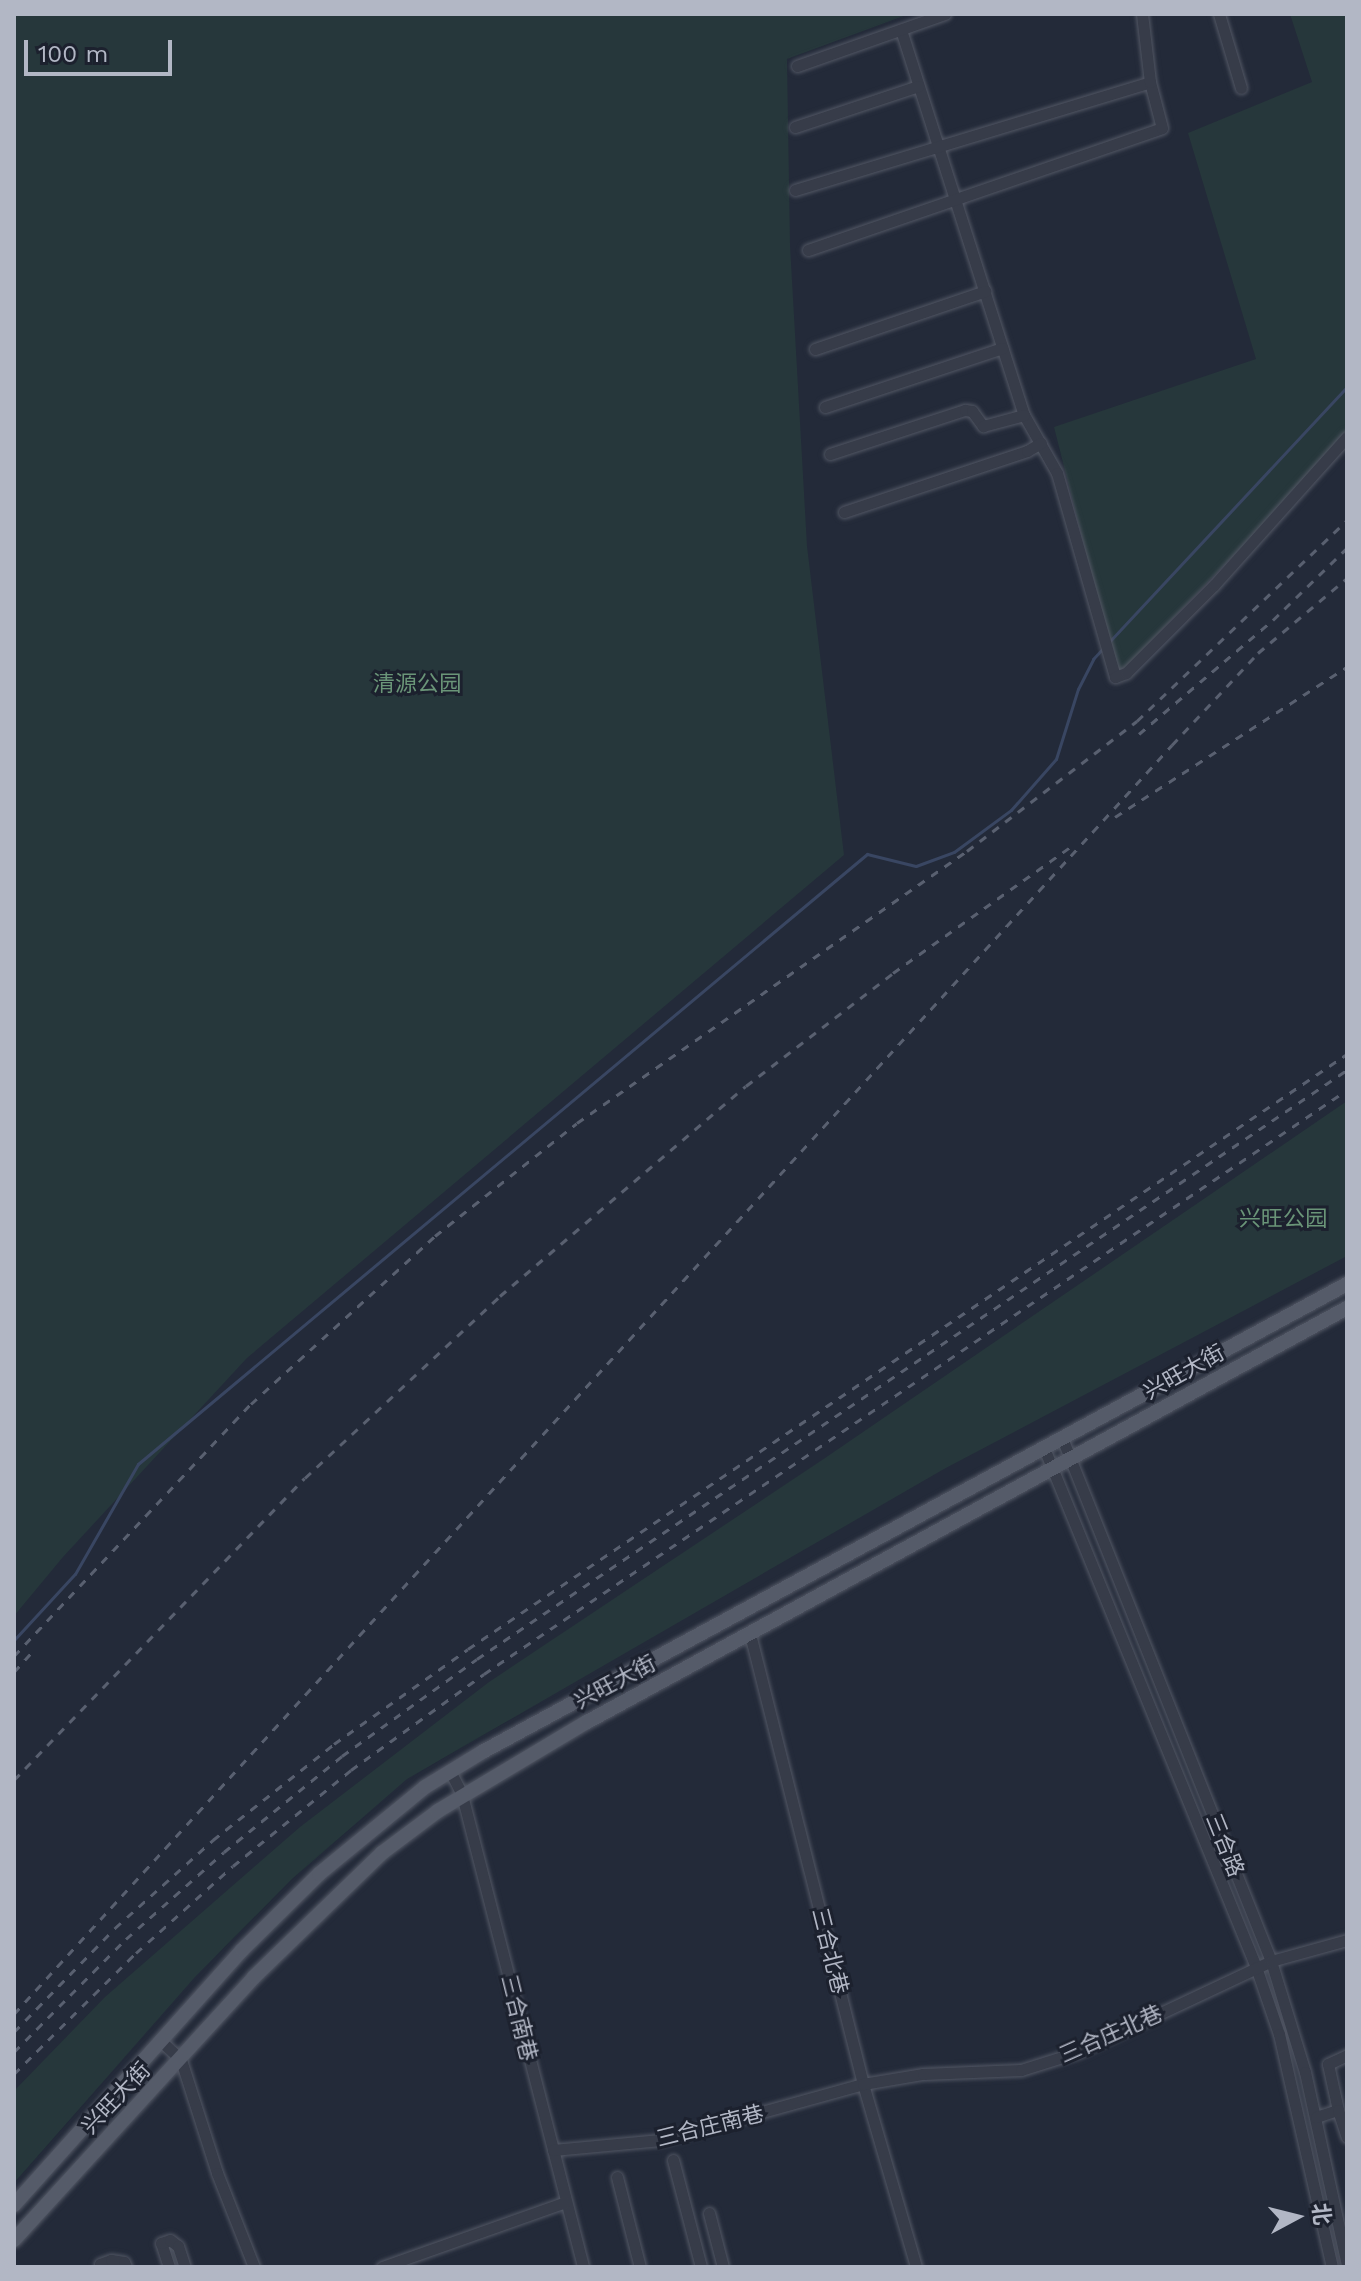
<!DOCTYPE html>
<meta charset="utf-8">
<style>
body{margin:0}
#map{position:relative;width:1361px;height:2281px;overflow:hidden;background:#232a39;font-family:"Work Sans","Noto Sans SC",sans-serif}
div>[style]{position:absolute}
.green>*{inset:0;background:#26373b}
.stream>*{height:3px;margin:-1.5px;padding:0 1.5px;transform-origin:1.5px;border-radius:1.5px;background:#394662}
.roads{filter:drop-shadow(0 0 2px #525764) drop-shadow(0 0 2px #525764)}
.minor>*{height:11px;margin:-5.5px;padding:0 5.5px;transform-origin:5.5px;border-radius:5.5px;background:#373c49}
.major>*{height:14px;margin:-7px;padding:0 7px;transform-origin:7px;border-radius:7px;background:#555b69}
.rail>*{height:3px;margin-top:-1.5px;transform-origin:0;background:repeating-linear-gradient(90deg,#596070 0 8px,transparent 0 16px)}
span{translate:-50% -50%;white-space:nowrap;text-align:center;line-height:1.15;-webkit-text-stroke:6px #1c212e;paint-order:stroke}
.park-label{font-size:22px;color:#6a9578}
.street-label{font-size:22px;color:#b2b7c5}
.frame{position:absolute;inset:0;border:16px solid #b2b7c5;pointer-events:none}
.north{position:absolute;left:1257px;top:2177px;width:80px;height:80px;-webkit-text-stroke:6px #1c212e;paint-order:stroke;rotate:83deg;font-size:22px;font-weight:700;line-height:32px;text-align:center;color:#b2b7c5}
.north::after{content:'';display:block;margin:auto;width:28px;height:36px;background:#b2b7c5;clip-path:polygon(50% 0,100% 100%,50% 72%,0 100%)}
.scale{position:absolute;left:24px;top:40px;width:148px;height:36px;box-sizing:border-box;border:4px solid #b2b7c5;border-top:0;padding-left:10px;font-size:24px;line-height:28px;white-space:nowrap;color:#b2b7c5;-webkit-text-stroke:6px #1c212e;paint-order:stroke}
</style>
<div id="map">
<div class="green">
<div style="clip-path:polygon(14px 14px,909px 14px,787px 59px,790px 245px,807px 546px,844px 855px,247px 1358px,63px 1557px,14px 1616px)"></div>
<div style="clip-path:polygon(1290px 14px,1347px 14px,1347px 438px,1117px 676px,1054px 427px,1256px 359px,1188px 133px,1312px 82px)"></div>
<div style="clip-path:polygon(1347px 1101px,1347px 1256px,944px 1469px,407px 1779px,292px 1879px,195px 1977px,14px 2183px,14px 2091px,105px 1997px,300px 1827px,489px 1682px,825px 1458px)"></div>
</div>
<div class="stream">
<div style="left:1109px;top:642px;width:349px;rotate:-47deg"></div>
<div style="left:14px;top:1640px;width:90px;rotate:-47.3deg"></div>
<div style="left:75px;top:1574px;width:127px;rotate:-60.2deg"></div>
<div style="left:138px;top:1464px;width:951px;rotate:-39.92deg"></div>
<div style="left:867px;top:854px;width:50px;rotate:13.8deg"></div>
<div style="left:916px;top:866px;width:40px;rotate:-20.2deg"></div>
<div style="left:954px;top:852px;width:71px;rotate:-36.4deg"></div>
<div style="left:1011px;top:810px;width:68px;rotate:-48.6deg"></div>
<div style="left:1056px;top:759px;width:73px;rotate:-72.6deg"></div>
<div style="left:1078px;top:689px;width:34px;rotate:-63deg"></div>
<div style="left:1093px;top:659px;width:16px;rotate:-47deg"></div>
</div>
<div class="roads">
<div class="minor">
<div style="left:1219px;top:14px;width:77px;rotate:73.4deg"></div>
<div style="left:901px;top:30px;width:404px;rotate:72.3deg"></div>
<div style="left:1024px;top:415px;width:67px;rotate:60.4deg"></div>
<div style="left:1057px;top:473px;width:212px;rotate:74.1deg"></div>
<div style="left:1115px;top:677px;width:12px;rotate:-20deg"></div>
<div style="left:1126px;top:673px;width:124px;rotate:-45deg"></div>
<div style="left:1214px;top:585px;width:199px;rotate:-48.1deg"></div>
<div style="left:797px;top:66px;width:157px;rotate:-19.4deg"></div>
<div style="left:795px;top:127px;width:130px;rotate:-18.4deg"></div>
<div style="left:795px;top:190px;width:371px;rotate:-16.9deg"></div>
<div style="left:808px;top:250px;width:374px;rotate:-19deg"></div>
<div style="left:1162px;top:128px;width:48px;rotate:-104.6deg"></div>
<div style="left:1150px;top:82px;width:68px;rotate:-96.7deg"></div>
<div style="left:815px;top:349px;width:180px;rotate:-18.8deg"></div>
<div style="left:825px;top:407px;width:187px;rotate:-18.4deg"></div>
<div style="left:830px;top:454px;width:142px;rotate:-18.1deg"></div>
<div style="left:965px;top:410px;width:7px;rotate:8deg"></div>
<div style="left:972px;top:411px;width:19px;rotate:54deg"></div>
<div style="left:983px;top:426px;width:42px;rotate:-15deg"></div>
<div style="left:844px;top:512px;width:193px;rotate:-18.4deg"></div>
<div style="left:1027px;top:451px;width:16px;rotate:-30deg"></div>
<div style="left:1062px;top:1438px;width:563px;rotate:68.22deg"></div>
<div style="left:1271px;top:1961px;width:116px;rotate:73deg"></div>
<div style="left:1305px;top:2072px;width:197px;rotate:77.7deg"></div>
<div style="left:1044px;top:1448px;width:561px;rotate:67.78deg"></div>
<div style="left:1256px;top:1967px;width:71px;rotate:71.1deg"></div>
<div style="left:1279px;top:2034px;width:239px;rotate:77.2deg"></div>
<div style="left:750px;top:1634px;width:464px;rotate:75.9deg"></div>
<div style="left:863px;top:2084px;width:191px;rotate:73.8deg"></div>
<div style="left:450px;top:1771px;width:27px;rotate:63deg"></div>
<div style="left:462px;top:1795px;width:487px;rotate:75.6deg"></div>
<div style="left:162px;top:2042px;width:26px;rotate:43deg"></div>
<div style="left:181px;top:2060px;width:119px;rotate:72.3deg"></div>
<div style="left:217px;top:2173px;width:101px;rotate:68.5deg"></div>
<div style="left:1338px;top:2110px;width:47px;rotate:-102.3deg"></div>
<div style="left:1328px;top:2064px;width:21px;rotate:-25deg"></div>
<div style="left:1316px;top:2117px;width:23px;rotate:-18deg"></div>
<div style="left:1338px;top:2110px;width:28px;rotate:72deg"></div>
<div style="left:553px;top:2150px;width:108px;rotate:-5.3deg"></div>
<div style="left:661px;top:2140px;width:210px;rotate:-15.5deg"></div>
<div style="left:863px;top:2084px;width:61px;rotate:-9.5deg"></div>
<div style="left:923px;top:2074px;width:98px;rotate:-2.3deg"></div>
<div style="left:1021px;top:2070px;width:60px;rotate:-17.5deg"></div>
<div style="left:1078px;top:2052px;width:213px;rotate:-25.2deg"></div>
<div style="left:1271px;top:1961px;width:79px;rotate:-15.4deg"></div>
<div style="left:673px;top:2160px;width:111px;rotate:75.3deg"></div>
<div style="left:617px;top:2177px;width:93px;rotate:75.7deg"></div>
<div style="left:709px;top:2213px;width:56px;rotate:75.5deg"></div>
<div style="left:101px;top:2267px;width:3px;rotate:-108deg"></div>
<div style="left:100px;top:2264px;width:12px;rotate:-20deg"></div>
<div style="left:111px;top:2260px;width:13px;rotate:9deg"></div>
<div style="left:124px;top:2262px;width:5px;rotate:68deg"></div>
<div style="left:169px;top:2267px;width:25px;rotate:-108deg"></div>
<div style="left:161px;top:2243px;width:9px;rotate:-18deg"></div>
<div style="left:170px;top:2240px;width:10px;rotate:37deg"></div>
<div style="left:178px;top:2246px;width:22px;rotate:72deg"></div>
<div style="left:382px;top:2267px;width:195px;rotate:-19.5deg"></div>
</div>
<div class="major">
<div style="left:14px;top:2205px;width:342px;rotate:-48.2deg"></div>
<div style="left:242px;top:1950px;width:108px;rotate:-44.6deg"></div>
<div style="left:319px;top:1874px;width:137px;rotate:-39.4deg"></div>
<div style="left:425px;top:1787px;width:69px;rotate:-31.4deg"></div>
<div style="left:484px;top:1751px;width:981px;rotate:-28.42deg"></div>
<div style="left:14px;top:2240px;width:356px;rotate:-47.6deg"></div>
<div style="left:254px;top:1977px;width:178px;rotate:-44.1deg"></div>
<div style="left:382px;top:1853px;width:70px;rotate:-36.9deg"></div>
<div style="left:438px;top:1811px;width:174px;rotate:-30.9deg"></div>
<div style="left:587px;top:1722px;width:865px;rotate:-28.58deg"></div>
</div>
</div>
<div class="rail">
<div style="left:1139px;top:734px;width:176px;rotate:-40.4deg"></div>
<div style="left:1273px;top:620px;width:103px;rotate:-44.2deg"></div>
<div style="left:1115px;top:817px;width:276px;rotate:-32.9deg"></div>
<div style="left:14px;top:1656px;width:346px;rotate:-46.8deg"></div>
<div style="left:251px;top:1404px;width:249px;rotate:-42.4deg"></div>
<div style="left:435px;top:1236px;width:181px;rotate:-38.5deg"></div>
<div style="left:577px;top:1123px;width:475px;rotate:-34.9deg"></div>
<div style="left:967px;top:851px;width:214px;rotate:-37.4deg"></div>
<div style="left:1137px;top:721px;width:291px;rotate:-43.7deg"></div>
<div style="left:14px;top:1672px;width:30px;rotate:-48deg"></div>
<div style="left:14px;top:1780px;width:419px;rotate:-46.1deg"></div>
<div style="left:305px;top:1478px;width:267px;rotate:-43deg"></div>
<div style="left:500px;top:1296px;width:323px;rotate:-40.5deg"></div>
<div style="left:746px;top:1086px;width:185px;rotate:-37.5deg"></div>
<div style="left:893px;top:973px;width:219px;rotate:-35.4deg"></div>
<div style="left:14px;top:2014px;width:1718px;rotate:-47.62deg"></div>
<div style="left:1172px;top:745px;width:126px;rotate:-46.9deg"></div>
<div style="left:1258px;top:653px;width:116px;rotate:-40.1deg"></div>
<div style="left:14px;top:2032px;width:145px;rotate:-45.8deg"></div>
<div style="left:115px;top:1928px;width:132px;rotate:-41.9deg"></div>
<div style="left:213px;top:1840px;width:154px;rotate:-38.4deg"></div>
<div style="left:334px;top:1744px;width:164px;rotate:-35.3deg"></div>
<div style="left:468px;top:1649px;width:1061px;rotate:-34.09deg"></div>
<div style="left:14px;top:2052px;width:159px;rotate:-45.3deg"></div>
<div style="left:126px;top:1939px;width:131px;rotate:-41.6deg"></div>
<div style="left:224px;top:1852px;width:152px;rotate:-39.1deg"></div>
<div style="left:342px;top:1756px;width:166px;rotate:-35.7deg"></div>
<div style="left:477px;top:1659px;width:1051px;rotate:-34.1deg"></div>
<div style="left:14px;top:2074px;width:172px;rotate:-44.8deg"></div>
<div style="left:136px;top:1953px;width:130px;rotate:-41.9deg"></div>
<div style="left:233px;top:1866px;width:152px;rotate:-39.1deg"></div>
<div style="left:351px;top:1770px;width:164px;rotate:-35.8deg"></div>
<div style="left:484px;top:1674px;width:1042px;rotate:-34.09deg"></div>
</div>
<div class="park-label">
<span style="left:417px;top:684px">清源公园</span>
<span style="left:1283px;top:1219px">兴旺公园</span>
</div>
<div class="street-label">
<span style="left:1184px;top:1372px;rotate:-29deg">兴旺大街</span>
<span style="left:615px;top:1682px;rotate:-28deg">兴旺大街</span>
<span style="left:1225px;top:1845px;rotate:68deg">三合路</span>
<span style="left:830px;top:1951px;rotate:76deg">三合北巷</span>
<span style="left:519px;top:2018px;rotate:76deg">三合南巷</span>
<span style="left:1111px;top:2034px;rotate:-24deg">三合庄北巷</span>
<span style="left:116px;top:2098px;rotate:-47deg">兴旺大街</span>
<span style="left:710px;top:2126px;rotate:-14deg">三合庄南巷</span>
</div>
<div class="frame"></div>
<div class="north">北</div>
<div class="scale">100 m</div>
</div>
